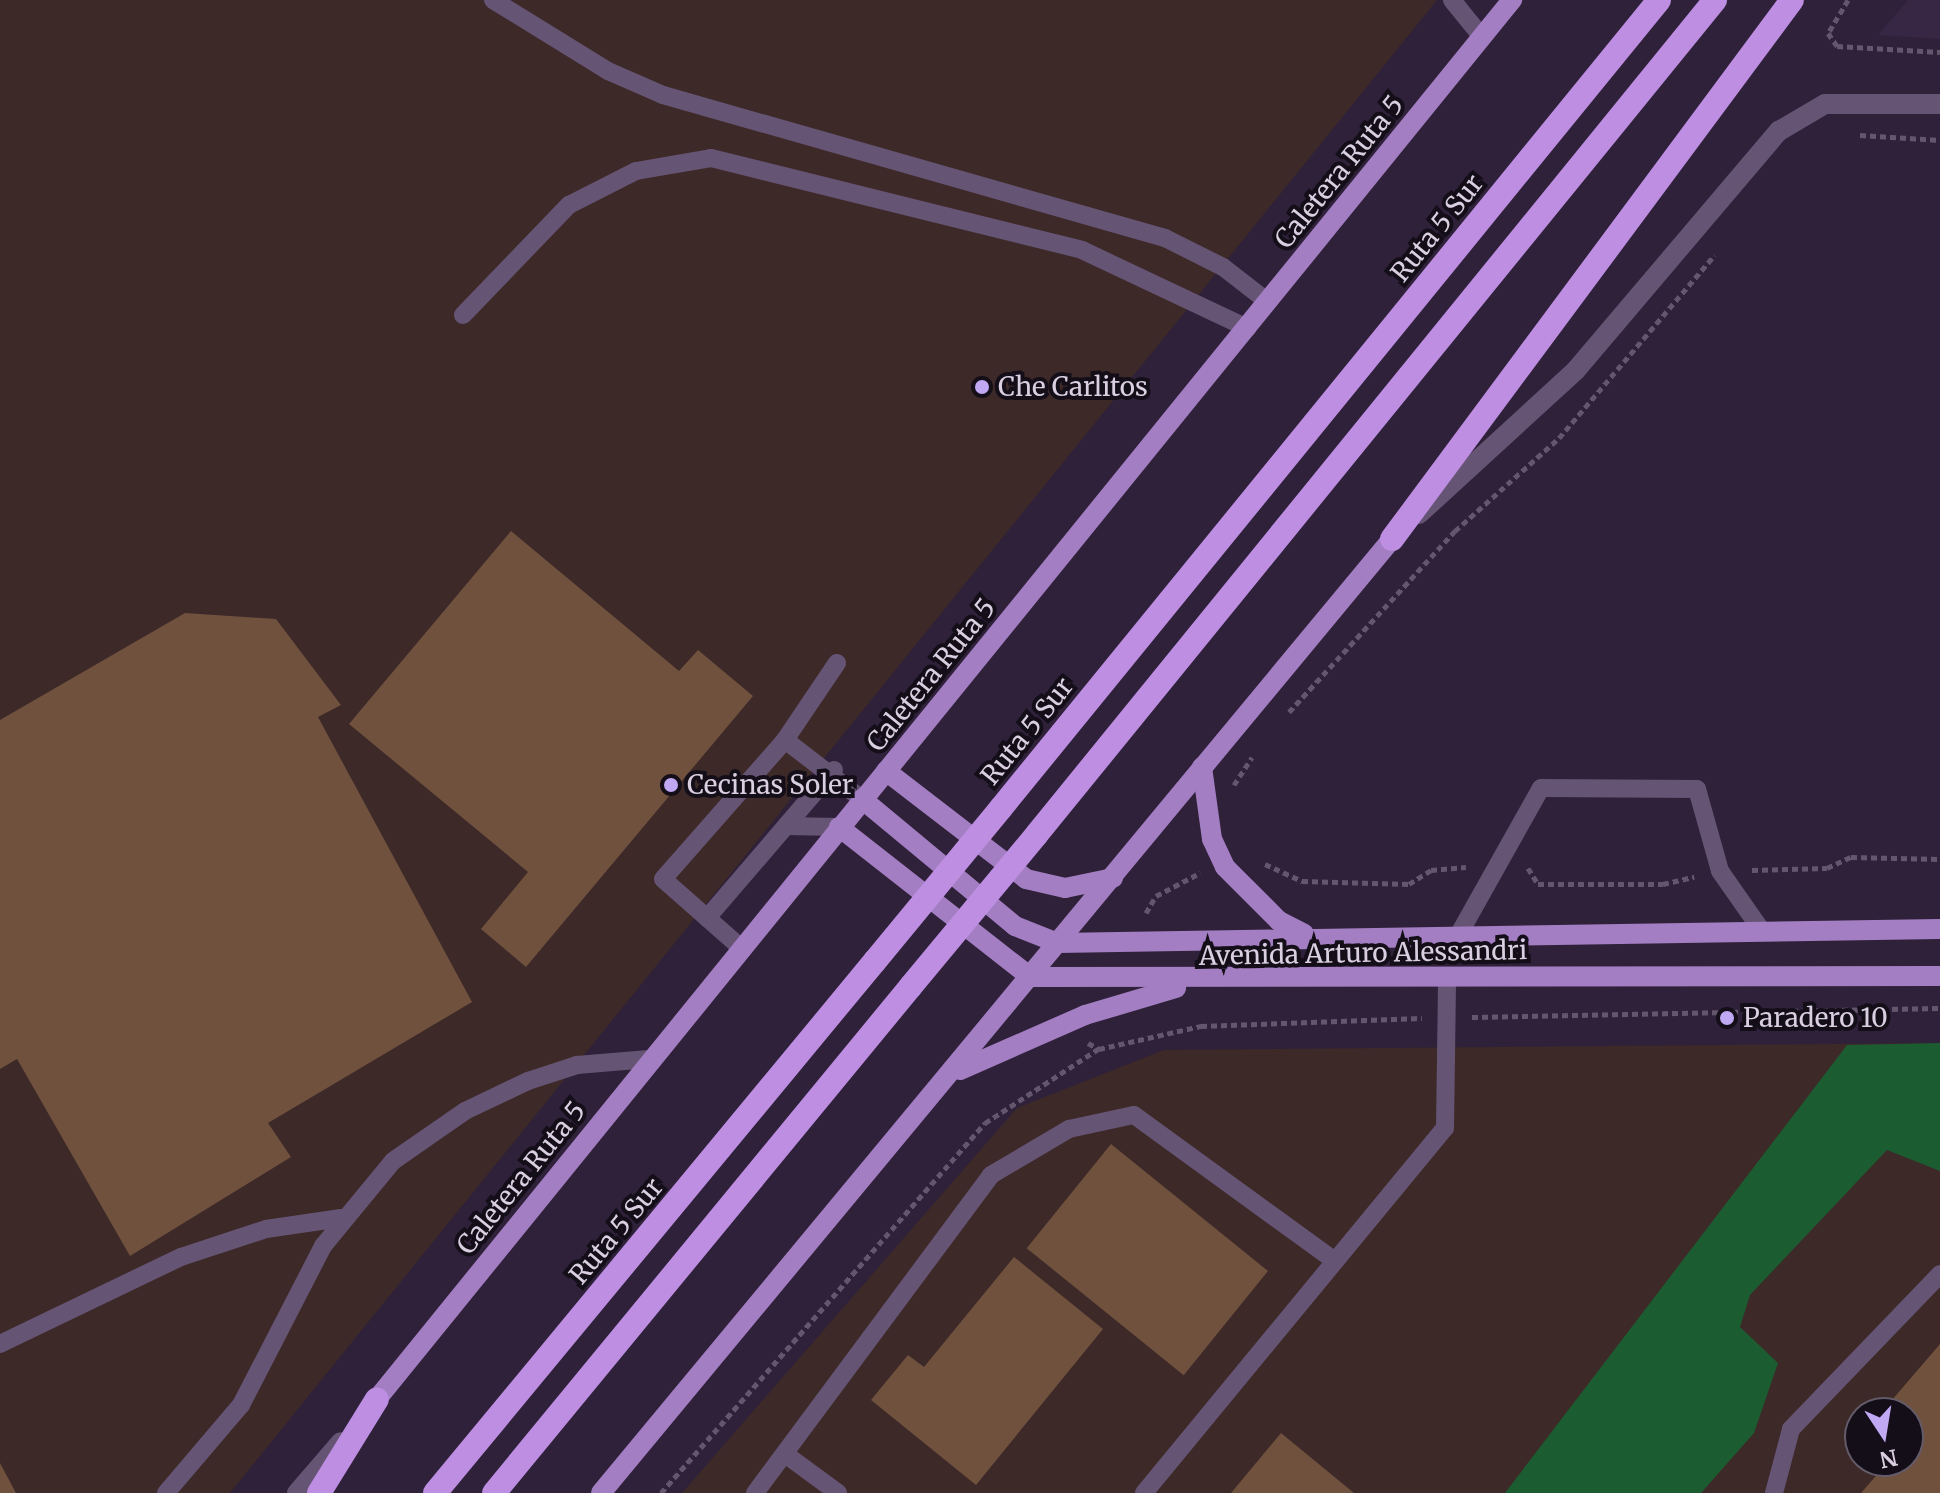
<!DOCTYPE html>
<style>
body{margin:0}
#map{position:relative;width:1940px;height:1493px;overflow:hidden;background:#2f213a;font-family:Merriweather,serif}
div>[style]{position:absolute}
.built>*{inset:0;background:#382645}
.industrial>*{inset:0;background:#3d2928}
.green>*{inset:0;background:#1c5c31}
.building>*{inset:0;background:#6f513e;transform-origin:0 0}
.path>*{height:5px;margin-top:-2.5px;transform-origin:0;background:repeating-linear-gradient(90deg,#63566d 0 6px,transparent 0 10px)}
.service>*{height:18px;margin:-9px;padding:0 9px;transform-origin:9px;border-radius:9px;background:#665475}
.tertiary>*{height:20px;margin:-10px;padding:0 10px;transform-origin:10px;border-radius:10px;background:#665475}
.primary>*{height:20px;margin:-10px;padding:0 10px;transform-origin:10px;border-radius:10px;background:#a47ec2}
.motorway>*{height:24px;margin:-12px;padding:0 12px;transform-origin:12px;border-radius:12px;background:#bd8ee1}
.motorway-bridge>*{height:24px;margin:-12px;padding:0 12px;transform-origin:12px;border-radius:12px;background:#bd8ee1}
.dots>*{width:22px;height:22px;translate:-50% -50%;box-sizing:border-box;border:4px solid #140e19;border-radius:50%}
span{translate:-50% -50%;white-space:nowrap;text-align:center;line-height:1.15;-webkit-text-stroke:8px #140e19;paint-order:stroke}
.street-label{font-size:26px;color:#d9cfe0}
.poi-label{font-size:26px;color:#d9cfe0}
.left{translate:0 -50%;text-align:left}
.north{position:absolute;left:1844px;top:1397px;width:80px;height:80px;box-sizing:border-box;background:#140e19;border:2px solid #635b69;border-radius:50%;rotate:168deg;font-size:22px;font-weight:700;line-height:32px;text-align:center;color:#d9cfe0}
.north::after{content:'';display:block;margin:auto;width:28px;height:36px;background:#c1a8f3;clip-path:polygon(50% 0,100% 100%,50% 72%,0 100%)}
</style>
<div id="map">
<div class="built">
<div style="clip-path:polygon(1908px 0,1940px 0,1940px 39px,1878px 35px)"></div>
</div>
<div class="industrial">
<div style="clip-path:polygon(0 0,1437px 0,230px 1493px,0 1493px)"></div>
<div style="clip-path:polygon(evenodd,1940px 1043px,1940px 1493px,682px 1493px,1017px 1108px,1164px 1050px,1940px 1043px,1860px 1413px,1908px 1413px,1908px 1461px,1860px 1461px,1860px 1413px)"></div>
</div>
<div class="green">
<div style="clip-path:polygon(1940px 1043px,1940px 1171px,1887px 1150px,1750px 1295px,1740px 1327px,1778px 1363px,1754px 1433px,1701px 1493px,1505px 1493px,1847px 1045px)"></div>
</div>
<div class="building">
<div style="clip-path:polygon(511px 531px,679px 671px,698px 650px,753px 696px,526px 967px,481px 929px,528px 872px,349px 724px)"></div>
<div style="clip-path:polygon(185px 613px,276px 619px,341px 705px,318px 717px,472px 1002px,268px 1123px,291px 1157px,130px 1256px,17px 1059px,0 1069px,0 720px)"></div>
<div style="left:1111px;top:1144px;width:202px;height:134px;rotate:39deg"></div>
<div style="clip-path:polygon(1014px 1257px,1103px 1329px,976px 1485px,871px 1400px,908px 1355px,924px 1367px)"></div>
<div style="clip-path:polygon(1940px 1344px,1940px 1493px,1861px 1493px,1889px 1461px,1908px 1461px,1914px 1432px,1908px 1413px,1886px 1407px)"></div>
<div style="clip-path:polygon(1281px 1433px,1354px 1493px,1231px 1493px)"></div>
<div style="clip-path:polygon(0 1463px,16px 1493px,0 1493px)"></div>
</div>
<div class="path">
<div style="left:1848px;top:0;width:39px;rotate:121deg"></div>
<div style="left:1828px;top:33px;width:16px;rotate:55deg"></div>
<div style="left:1837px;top:46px;width:103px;rotate:3.3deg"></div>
<div style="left:1860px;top:135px;width:80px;rotate:3.6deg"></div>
<div style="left:1289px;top:712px;width:246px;rotate:-47.5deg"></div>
<div style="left:1455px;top:531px;width:140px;rotate:-41.8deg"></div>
<div style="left:1559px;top:438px;width:240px;rotate:-49.6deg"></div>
<div style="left:1234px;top:785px;width:33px;rotate:-57deg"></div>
<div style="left:1265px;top:864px;width:41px;rotate:24.7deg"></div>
<div style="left:1302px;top:881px;width:107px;rotate:1.6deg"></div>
<div style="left:1409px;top:884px;width:26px;rotate:-32deg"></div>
<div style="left:1431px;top:870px;width:35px;rotate:-5deg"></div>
<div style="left:1528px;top:868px;width:19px;rotate:58deg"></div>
<div style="left:1538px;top:884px;width:125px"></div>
<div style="left:1663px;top:884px;width:32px;rotate:-13deg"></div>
<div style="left:1752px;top:870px;width:75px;rotate:-1.5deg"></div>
<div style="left:1827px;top:868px;width:26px;rotate:-25deg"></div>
<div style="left:1851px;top:857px;width:89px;rotate:1.3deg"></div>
<div style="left:1146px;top:913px;width:20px;rotate:-60deg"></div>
<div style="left:1156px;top:896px;width:50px;rotate:-27.6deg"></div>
<div style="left:1472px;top:1017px;width:468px;rotate:-1.1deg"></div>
<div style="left:1088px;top:1043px;width:13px;rotate:29deg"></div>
<div style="left:1099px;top:1049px;width:105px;rotate:-12.7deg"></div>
<div style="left:1201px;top:1026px;width:221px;rotate:-2.1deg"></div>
<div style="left:661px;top:1493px;width:492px;rotate:-48.8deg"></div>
<div style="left:985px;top:1123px;width:135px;rotate:-33.2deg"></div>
</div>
<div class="service">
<div style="left:493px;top:0;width:135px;rotate:31.7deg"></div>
<div style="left:608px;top:71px;width:60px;rotate:23.6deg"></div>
<div style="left:663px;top:95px;width:522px;rotate:15.9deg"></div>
<div style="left:1165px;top:238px;width:65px;rotate:26.6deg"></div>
<div style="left:1223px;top:267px;width:57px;rotate:37.9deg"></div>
<div style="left:1452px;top:0;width:48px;rotate:51deg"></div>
<div style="left:463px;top:315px;width:153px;rotate:-46.1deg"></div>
<div style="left:569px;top:205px;width:75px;rotate:-26.9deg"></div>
<div style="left:636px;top:171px;width:76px;rotate:-9.8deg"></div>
<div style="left:711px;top:158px;width:382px;rotate:13.9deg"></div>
<div style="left:1082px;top:250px;width:183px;rotate:25.3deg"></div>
<div style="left:785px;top:740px;width:93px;rotate:-56deg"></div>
<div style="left:786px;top:826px;width:53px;rotate:1.1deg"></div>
<div style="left:707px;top:918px;width:195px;rotate:-49.4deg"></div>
<div style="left:1459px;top:934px;width:167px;rotate:-60.7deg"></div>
<div style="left:1541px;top:788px;width:156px;rotate:0.4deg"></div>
<div style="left:1697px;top:789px;width:85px;rotate:74.3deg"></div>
<div style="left:1720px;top:871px;width:73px;rotate:55deg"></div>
<div style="left:739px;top:946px;width:101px;rotate:-138.6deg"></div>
<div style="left:663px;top:879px;width:185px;rotate:-48.7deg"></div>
<div style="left:785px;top:740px;width:97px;rotate:37.5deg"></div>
<div style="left:0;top:1344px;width:201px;rotate:-25.7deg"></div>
<div style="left:181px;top:1257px;width:89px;rotate:-18.2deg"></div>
<div style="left:266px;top:1229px;width:76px;rotate:-8.3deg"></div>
<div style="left:785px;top:1454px;width:66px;rotate:36.3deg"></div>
<div style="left:166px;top:1493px;width:116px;rotate:-49.6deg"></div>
<div style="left:241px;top:1405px;width:179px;rotate:-62.7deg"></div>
<div style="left:323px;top:1246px;width:110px;rotate:-50.5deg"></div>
<div style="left:393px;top:1161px;width:88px;rotate:-34.8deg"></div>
<div style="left:465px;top:1111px;width:70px;rotate:-25.5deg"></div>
<div style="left:528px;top:1081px;width:52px;rotate:-18.1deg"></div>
<div style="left:577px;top:1065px;width:72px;rotate:-4.8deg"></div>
<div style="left:755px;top:1493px;width:396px;rotate:-53.4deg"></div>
<div style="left:991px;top:1175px;width:91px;rotate:-30.5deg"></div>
<div style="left:1069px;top:1129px;width:66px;rotate:-12.2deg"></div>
<div style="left:1134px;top:1115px;width:248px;rotate:36deg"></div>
<div style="left:1144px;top:1493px;width:473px;rotate:-50.5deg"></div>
<div style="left:1445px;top:1128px;width:151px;rotate:-89.2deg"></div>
<div style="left:1774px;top:1493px;width:66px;rotate:-75.1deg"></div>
<div style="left:1791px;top:1429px;width:215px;rotate:-46.1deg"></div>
</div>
<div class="tertiary">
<div style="left:1419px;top:514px;width:213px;rotate:-42.5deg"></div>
<div style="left:1576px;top:370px;width:314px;rotate:-49.7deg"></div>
<div style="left:1779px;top:131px;width:53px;rotate:-30.4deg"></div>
<div style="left:1825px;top:104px;width:115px"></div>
<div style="left:297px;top:1493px;width:67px;rotate:-49.2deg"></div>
</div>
<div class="primary">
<div style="left:1202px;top:767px;width:73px;rotate:82.1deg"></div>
<div style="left:1212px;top:839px;width:31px;rotate:65deg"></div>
<div style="left:1225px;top:867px;width:76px;rotate:45deg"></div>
<div style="left:1279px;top:921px;width:28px;rotate:27deg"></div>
<div style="left:886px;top:771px;width:177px;rotate:37.6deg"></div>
<div style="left:1026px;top:879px;width:40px;rotate:13deg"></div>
<div style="left:1065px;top:888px;width:49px;rotate:-11.8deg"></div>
<div style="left:862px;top:799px;width:199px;rotate:39.7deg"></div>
<div style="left:1015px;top:926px;width:46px;rotate:21.6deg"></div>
<div style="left:1058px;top:943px;width:882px;rotate:-0.91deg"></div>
<div style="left:839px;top:827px;width:243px;rotate:38.1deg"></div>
<div style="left:1030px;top:977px;width:910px;rotate:-0.06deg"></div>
<div style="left:960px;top:1070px;width:137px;rotate:-23.7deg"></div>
<div style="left:1085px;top:1015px;width:95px;rotate:-16.5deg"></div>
<div style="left:377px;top:1399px;width:1802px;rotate:-50.95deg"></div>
<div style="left:601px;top:1493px;width:1239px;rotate:-50.34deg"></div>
</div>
<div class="motorway">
<div style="left:1392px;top:539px;width:671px;rotate:-53.42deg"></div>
<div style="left:1001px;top:808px;width:1042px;rotate:-50.84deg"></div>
<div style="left:1037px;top:834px;width:1075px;rotate:-50.89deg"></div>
<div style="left:319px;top:1493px;width:110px;rotate:-58.3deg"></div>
<div style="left:435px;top:1493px;width:690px;rotate:-50.41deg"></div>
<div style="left:494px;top:1493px;width:656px;rotate:-50.56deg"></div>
</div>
<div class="motorway-bridge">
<div style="left:875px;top:961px;width:198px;rotate:-50.5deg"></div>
<div style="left:911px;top:986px;width:197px;rotate:-50.3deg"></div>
</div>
<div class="dots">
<div style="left:982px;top:387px;background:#c1a8f3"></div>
<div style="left:671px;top:785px;background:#c1a8f3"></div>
<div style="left:1727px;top:1018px;background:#c1a8f3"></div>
</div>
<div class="street-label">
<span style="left:1339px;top:172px;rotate:-51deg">Caletera Ruta 5</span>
<span style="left:1437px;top:228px;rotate:-51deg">Ruta 5 Sur</span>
<span style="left:931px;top:675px;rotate:-51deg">Caletera Ruta 5</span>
<span style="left:1027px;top:731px;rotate:-51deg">Ruta 5 Sur</span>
<span style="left:1363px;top:953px;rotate:-1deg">Avenida Arturo Alessandri</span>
<span style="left:521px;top:1178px;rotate:-51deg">Caletera Ruta 5</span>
<span style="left:616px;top:1231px;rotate:-50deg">Ruta 5 Sur</span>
</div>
<div class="poi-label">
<span class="left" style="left:998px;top:387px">Che Carlitos</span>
<span class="left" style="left:687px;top:785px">Cecinas Soler</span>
<span class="left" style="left:1743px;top:1018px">Paradero 10</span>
</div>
<div class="north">N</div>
</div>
